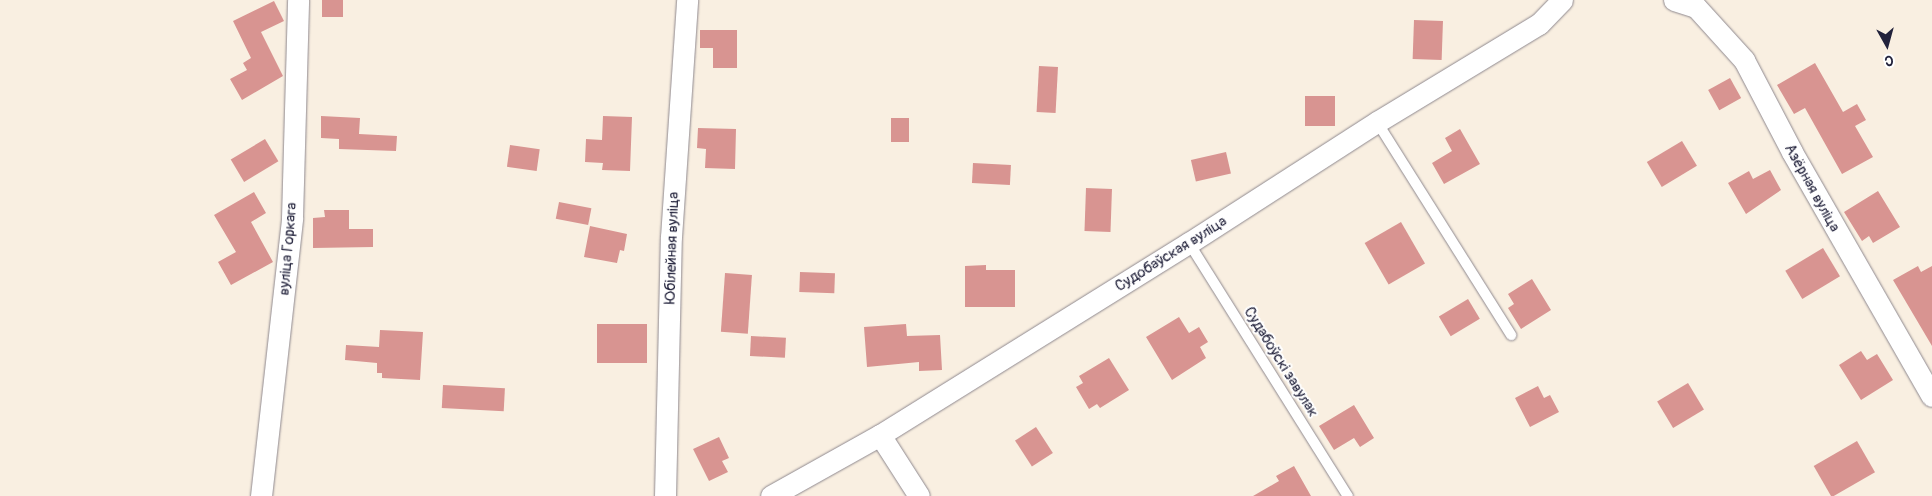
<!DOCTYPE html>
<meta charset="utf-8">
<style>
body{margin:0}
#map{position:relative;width:1932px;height:496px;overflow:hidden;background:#f9efe1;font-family:Pangolin,sans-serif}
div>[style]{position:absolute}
.building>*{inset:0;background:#d89491;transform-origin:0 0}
.roads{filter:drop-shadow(0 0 1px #8e888e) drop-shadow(0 0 1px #8e888e)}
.lane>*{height:10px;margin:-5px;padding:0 5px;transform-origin:5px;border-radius:5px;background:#fff}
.street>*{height:21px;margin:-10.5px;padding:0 10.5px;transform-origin:10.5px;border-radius:10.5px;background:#fff}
span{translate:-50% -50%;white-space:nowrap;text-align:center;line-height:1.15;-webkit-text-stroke:4px #fff;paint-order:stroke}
.street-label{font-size:15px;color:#22223b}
.north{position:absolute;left:1862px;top:20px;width:50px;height:50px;-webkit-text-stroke:4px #fff;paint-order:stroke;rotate:173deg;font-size:14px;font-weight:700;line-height:20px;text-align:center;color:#22223b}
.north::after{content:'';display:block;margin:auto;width:18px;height:22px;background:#22223b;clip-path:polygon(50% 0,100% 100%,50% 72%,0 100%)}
</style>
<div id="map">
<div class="building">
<div style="left:322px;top:0;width:21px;height:17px"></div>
<div style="clip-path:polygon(274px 1px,284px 21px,261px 32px,283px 76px,242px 100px,230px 79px,247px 70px,243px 63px,251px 58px,233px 21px)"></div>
<div style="left:1414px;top:20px;width:29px;height:39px;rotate:2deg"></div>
<div style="clip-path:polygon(700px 30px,737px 30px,737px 68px,713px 68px,713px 48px,700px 48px)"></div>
<div style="clip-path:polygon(1815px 63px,1843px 112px,1857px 104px,1866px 120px,1855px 126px,1873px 157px,1842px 174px,1805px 108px,1794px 114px,1777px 85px)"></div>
<div style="left:1039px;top:66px;width:19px;height:46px;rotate:3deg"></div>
<div style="left:1730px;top:78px;width:23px;height:25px;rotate:61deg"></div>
<div style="left:1305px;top:96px;width:30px;height:30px"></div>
<div style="clip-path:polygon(321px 116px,360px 118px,359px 134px,397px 136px,396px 151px,339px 149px,339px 139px,321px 138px)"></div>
<div style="clip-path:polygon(603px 116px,632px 117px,630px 171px,602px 170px,603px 163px,585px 162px,586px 139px,602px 140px)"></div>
<div style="left:891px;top:118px;width:18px;height:24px"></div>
<div style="clip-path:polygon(698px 128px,736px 129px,735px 169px,705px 168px,706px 149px,697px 148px)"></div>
<div style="clip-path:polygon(1460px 129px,1480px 164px,1444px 184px,1432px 163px,1452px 151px,1445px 138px)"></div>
<div style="left:265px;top:139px;width:26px;height:40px;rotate:59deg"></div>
<div style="left:1682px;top:141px;width:29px;height:41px;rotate:59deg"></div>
<div style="left:510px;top:145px;width:30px;height:22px;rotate:8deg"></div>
<div style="left:1226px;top:152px;width:22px;height:36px;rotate:77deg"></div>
<div style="left:973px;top:163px;width:38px;height:20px;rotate:3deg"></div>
<div style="clip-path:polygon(1770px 170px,1781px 190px,1746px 214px,1728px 183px,1749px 171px,1753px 179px)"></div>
<div style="left:1086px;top:188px;width:26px;height:43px;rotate:2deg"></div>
<div style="clip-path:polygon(1878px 191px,1900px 227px,1873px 243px,1869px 236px,1862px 241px,1844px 212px)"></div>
<div style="clip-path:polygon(254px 192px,266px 213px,251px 222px,273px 262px,231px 285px,218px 262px,236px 252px,214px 215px)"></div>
<div style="left:559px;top:202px;width:33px;height:17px;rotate:11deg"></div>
<div style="clip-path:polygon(324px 210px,349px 210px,349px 229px,373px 229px,373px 247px,313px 248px,313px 218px,325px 217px)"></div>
<div style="left:1401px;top:222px;width:48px;height:42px;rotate:60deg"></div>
<div style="clip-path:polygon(590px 226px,627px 234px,624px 251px,620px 250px,617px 263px,584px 257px)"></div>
<div style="left:1823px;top:248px;width:33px;height:44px;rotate:59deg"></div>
<div style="clip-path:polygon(986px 265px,986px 270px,1015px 270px,1015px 307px,965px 307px,965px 266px)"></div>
<div style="clip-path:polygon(1918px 266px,1921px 272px,1932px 266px,1932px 346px,1893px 280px)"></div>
<div style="left:800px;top:272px;width:35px;height:20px;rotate:2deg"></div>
<div style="left:725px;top:273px;width:27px;height:59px;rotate:4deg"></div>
<div style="clip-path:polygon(1532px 279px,1551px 310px,1521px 329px,1508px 308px,1514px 304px,1508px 294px)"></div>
<div style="left:1468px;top:299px;width:23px;height:34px;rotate:59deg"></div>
<div style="clip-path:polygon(1179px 317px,1189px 333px,1199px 327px,1208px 342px,1200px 347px,1206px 358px,1172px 380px,1146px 337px)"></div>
<div style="left:647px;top:324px;width:39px;height:50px;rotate:90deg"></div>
<div style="clip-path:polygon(906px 324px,907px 336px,940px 335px,942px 370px,919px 371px,919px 362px,867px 367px,864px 327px)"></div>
<div style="clip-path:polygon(380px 330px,423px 332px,420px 380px,382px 378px,382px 373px,377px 373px,377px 363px,345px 360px,346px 345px,379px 347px)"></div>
<div style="left:751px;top:336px;width:35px;height:20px;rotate:3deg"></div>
<div style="clip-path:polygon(1861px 351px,1867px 360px,1877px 354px,1893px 380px,1861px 400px,1839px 365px)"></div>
<div style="clip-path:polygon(1109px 358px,1129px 390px,1100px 408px,1097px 404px,1089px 409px,1076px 387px,1083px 383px,1079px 376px)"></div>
<div style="left:1688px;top:383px;width:31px;height:36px;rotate:59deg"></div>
<div style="left:443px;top:385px;width:62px;height:23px;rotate:3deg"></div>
<div style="clip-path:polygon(1538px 386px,1544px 398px,1550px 395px,1559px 412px,1530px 427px,1515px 398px)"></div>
<div style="clip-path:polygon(1354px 405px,1374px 438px,1360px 447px,1354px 438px,1334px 450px,1319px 426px)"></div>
<div style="left:1036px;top:427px;width:31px;height:25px;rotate:57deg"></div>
<div style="clip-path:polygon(719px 437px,729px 458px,722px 461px,728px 472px,709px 481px,693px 449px)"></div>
<div style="left:1857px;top:441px;width:36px;height:50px;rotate:60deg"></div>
<div style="clip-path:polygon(1294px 466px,1311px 496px,1253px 496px,1279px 481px,1276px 476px)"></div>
</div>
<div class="roads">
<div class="lane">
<div style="left:1377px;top:122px;width:252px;rotate:57.8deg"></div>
<div style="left:1189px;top:243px;width:299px;rotate:57.9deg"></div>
</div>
<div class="street">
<div style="left:1674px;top:0;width:23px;rotate:18deg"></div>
<div style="left:1696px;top:7px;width:72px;rotate:47.8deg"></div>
<div style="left:1744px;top:60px;width:104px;rotate:62.4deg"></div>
<div style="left:1792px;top:152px;width:281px;rotate:60.2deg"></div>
<div style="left:880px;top:435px;width:72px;rotate:57.4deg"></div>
<div style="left:261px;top:496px;width:280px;rotate:-83.6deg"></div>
<div style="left:292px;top:218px;width:218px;rotate:-88.4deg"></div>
<div style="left:665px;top:496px;width:259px;rotate:-88.7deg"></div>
<div style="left:671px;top:237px;width:238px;rotate:-86.1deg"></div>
<div style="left:771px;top:496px;width:125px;rotate:-29.2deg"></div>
<div style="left:880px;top:435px;width:364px;rotate:-31.9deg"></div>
<div style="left:1189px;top:243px;width:224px;rotate:-32.8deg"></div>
<div style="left:1377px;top:122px;width:189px;rotate:-31.2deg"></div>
<div style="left:1539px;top:24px;width:33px;rotate:-46deg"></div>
</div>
</div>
<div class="street-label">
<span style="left:1812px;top:188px;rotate:61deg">Азёрная вуліца</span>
<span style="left:672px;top:248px;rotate:-88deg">Юбілейная вуліца</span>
<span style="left:288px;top:249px;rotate:-85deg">вуліца Горкага</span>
<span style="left:1171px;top:254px;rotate:-32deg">Судобаўская вуліца</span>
<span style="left:1281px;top:362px;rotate:58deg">Судабоўскі завулак</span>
</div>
<div class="north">С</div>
</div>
